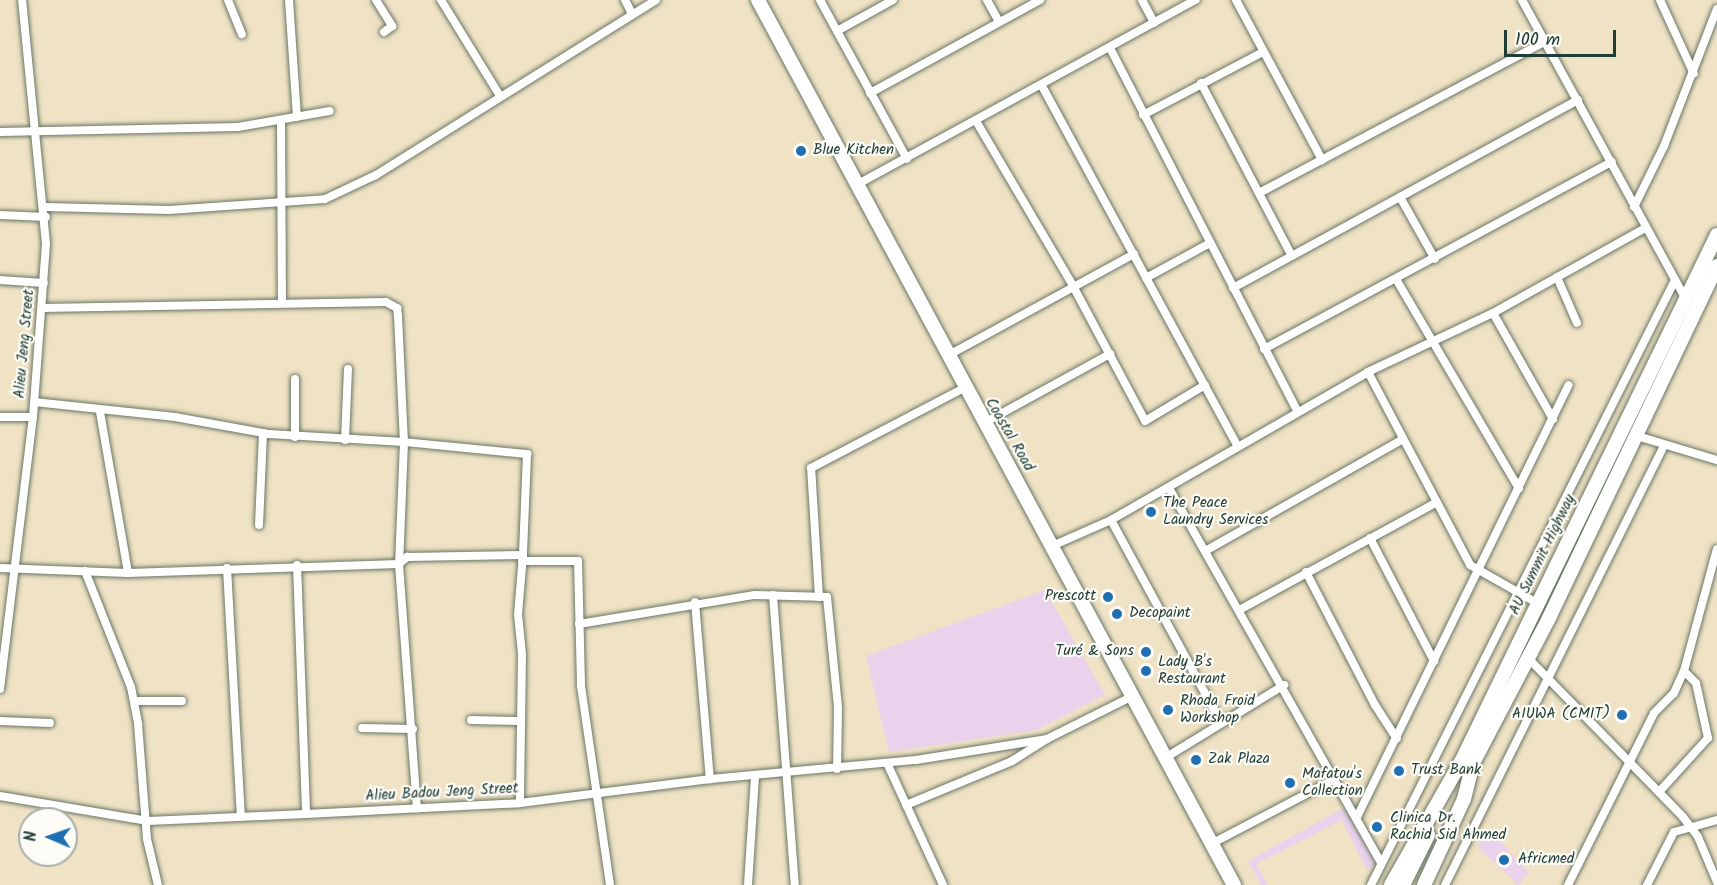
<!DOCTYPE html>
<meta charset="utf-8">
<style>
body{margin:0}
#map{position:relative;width:1717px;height:885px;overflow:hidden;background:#f0e2c4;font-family:Kalam,sans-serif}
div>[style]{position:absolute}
.built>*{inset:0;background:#ead1ec}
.roads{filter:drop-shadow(0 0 2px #687766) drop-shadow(0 0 2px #687766)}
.street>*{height:8px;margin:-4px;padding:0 4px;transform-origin:4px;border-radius:4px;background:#fff}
.primary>*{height:14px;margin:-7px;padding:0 7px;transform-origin:7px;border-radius:7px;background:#fff}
.dots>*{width:16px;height:16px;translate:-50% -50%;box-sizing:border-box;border:3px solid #fdfcf7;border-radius:50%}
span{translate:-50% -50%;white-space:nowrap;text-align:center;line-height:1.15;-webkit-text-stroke:4.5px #fdfcf7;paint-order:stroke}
.poi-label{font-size:15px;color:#1f3d34}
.left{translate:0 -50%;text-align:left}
.right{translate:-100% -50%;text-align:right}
.street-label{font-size:15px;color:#1f3d34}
.north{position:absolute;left:18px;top:807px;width:60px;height:60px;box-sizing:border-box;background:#fdfcf7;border:2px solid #a4b0a9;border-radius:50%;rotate:272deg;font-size:16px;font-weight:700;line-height:24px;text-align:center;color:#1f3d34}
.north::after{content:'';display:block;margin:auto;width:21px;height:27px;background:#1f6fb2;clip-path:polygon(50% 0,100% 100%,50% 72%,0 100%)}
.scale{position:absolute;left:1504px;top:30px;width:112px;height:27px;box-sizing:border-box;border:3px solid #1f3d34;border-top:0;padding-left:8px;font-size:18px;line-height:21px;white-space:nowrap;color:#1f3d34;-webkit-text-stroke:4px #fdfcf7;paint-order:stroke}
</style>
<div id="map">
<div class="built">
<div style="clip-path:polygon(1045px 590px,1105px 695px,1036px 730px,889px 752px,866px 656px)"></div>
<div style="clip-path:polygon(1345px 807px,1376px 865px,1366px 869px,1342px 820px,1256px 864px,1268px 885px,1261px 885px,1248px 861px)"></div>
<div style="clip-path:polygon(1492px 832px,1529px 873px,1518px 885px,1477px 846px)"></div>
</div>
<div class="roads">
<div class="street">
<div style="left:228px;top:0;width:37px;rotate:68deg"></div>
<div style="left:289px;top:0;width:117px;rotate:86.1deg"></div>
<div style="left:376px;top:0;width:31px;rotate:58deg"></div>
<div style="left:392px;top:26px;width:10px;rotate:143deg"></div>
<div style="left:441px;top:0;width:113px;rotate:58.4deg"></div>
<div style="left:625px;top:0;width:16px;rotate:63deg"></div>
<div style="left:820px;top:0;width:181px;rotate:61.3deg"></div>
<div style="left:987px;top:0;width:25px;rotate:61deg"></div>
<div style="left:1142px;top:0;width:26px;rotate:62deg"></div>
<div style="left:1236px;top:0;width:182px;rotate:61.7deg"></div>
<div style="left:1522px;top:0;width:343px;rotate:61.3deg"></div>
<div style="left:1660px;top:0;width:81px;rotate:65.3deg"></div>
<div style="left:837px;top:31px;width:64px;rotate:-29deg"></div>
<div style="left:1110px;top:48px;width:408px;rotate:62.7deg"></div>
<div style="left:1201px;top:83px;width:195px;rotate:62.3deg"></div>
<div style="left:1042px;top:86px;width:409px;rotate:61.5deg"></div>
<div style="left:870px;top:93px;width:194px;rotate:-28.7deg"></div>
<div style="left:1143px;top:115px;width:136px;rotate:-27.7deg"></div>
<div style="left:281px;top:120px;width:183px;rotate:89.7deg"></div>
<div style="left:976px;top:121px;width:191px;rotate:59.5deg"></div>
<div style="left:1073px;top:286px;width:153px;rotate:61.9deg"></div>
<div style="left:1145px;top:421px;width:70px;rotate:-31deg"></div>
<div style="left:0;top:132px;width:238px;rotate:-1.2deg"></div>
<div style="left:238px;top:127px;width:93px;rotate:-9.9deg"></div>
<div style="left:856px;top:185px;width:387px;rotate:-28.6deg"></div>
<div style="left:1259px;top:193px;width:323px;rotate:-27.9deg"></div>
<div style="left:1400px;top:197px;width:71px;rotate:60.6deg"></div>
<div style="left:45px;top:207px;width:124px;rotate:1.4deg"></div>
<div style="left:169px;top:210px;width:156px;rotate:-4deg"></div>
<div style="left:325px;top:199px;width:56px;rotate:-25.2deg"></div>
<div style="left:376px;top:175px;width:330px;rotate:-32deg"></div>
<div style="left:1634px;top:207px;width:68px;rotate:-63.8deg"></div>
<div style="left:1664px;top:146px;width:147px;rotate:-68.9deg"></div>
<div style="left:0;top:215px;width:46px;rotate:2.5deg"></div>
<div style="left:1557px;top:277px;width:50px;rotate:66.5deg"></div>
<div style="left:1146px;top:278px;width:73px;rotate:-28.7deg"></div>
<div style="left:1396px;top:279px;width:243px;rotate:59.6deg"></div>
<div style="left:0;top:280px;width:44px;rotate:3.9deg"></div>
<div style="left:1233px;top:288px;width:393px;rotate:-28.6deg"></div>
<div style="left:42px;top:308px;width:344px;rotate:-1deg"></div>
<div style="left:386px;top:302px;width:13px;rotate:29deg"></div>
<div style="left:397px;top:308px;width:8px;rotate:83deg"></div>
<div style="left:398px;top:316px;width:126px;rotate:87.3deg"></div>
<div style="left:404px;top:442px;width:124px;rotate:5.6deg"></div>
<div style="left:527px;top:454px;width:101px;rotate:92.3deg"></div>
<div style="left:1493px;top:313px;width:122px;rotate:60.5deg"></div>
<div style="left:1264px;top:349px;width:395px;rotate:-28.3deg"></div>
<div style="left:947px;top:356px;width:213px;rotate:-28.6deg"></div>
<div style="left:1368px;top:372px;width:218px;rotate:62.1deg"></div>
<div style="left:1470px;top:565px;width:77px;rotate:29.6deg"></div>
<div style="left:34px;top:402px;width:142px;rotate:6.1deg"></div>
<div style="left:175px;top:417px;width:96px;rotate:10.3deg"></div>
<div style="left:269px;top:434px;width:135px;rotate:3.4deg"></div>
<div style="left:404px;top:442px;width:122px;rotate:92.3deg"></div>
<div style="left:399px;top:564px;width:245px;rotate:85.8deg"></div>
<div style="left:100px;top:412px;width:163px;rotate:80.1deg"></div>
<div style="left:0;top:417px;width:33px"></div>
<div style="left:984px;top:423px;width:144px;rotate:-28.7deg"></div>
<div style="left:1634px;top:435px;width:87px;rotate:16.8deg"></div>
<div style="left:295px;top:437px;width:58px;rotate:-90deg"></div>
<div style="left:345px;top:440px;width:71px;rotate:-87.6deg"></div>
<div style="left:1169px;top:488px;width:430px;rotate:60.5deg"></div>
<div style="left:1111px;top:520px;width:231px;rotate:61.5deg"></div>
<div style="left:259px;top:525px;width:92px;rotate:-87.5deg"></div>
<div style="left:1370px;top:538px;width:139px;rotate:62.5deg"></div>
<div style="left:1052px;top:546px;width:64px;rotate:-23.8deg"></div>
<div style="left:1111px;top:520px;width:297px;rotate:-29.9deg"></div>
<div style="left:1368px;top:372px;width:138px;rotate:-25.3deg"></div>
<div style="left:1493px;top:313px;width:174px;rotate:-29.2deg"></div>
<div style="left:1207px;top:550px;width:225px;rotate:-29.5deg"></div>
<div style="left:522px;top:561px;width:56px"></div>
<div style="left:578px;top:561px;width:125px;rotate:88.6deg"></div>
<div style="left:581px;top:686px;width:201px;rotate:81.7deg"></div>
<div style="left:297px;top:565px;width:249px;rotate:87.9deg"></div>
<div style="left:0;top:568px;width:128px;rotate:2.2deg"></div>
<div style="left:128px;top:573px;width:271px;rotate:-1.9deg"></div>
<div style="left:399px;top:564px;width:11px;rotate:-41deg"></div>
<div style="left:407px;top:557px;width:116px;rotate:-1deg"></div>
<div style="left:523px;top:555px;width:59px;rotate:94.8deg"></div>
<div style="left:518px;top:614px;width:40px;rotate:84.3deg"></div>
<div style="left:522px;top:654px;width:149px;rotate:90.8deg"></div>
<div style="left:227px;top:568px;width:249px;rotate:86.8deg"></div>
<div style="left:85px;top:571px;width:125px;rotate:68.4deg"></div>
<div style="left:131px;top:687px;width:38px;rotate:79deg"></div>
<div style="left:138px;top:724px;width:115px;rotate:85.5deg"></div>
<div style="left:147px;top:839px;width:47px;rotate:76.6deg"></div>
<div style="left:1306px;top:572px;width:150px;rotate:62.6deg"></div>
<div style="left:1375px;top:705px;width:40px;rotate:57.1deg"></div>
<div style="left:773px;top:595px;width:291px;rotate:85.7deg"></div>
<div style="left:819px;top:597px;width:129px;rotate:-93.5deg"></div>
<div style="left:811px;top:468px;width:173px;rotate:-27.6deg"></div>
<div style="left:695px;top:602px;width:178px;rotate:85.2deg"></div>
<div style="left:1241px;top:609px;width:223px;rotate:-28.6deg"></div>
<div style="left:579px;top:624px;width:178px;rotate:-9.4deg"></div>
<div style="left:755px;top:595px;width:72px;rotate:1.6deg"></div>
<div style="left:827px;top:597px;width:112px;rotate:84.3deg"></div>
<div style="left:838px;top:708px;width:61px;rotate:90.9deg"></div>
<div style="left:1527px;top:657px;width:223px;rotate:45.7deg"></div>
<div style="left:1683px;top:817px;width:25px;rotate:53deg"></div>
<div style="left:1698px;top:837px;width:49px;rotate:67.1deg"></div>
<div style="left:0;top:689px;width:274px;rotate:-83.1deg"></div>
<div style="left:33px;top:417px;width:173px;rotate:-85.7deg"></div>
<div style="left:46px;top:244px;width:245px;rotate:-95.6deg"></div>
<div style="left:134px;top:701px;width:48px"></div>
<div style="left:471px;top:720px;width:50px;rotate:1.1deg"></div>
<div style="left:0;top:721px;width:50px;rotate:2.3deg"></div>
<div style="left:362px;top:728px;width:51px;rotate:1.1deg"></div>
<div style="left:1165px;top:758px;width:140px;rotate:-31.5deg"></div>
<div style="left:887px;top:763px;width:134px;rotate:65.3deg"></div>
<div style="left:1659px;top:792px;width:73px;rotate:-47.8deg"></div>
<div style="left:1708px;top:738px;width:56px;rotate:-102.3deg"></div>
<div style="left:1696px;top:683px;width:17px;rotate:-135deg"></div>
<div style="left:0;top:796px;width:150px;rotate:9.6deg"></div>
<div style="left:148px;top:821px;width:158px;rotate:-2.5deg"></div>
<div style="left:306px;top:814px;width:214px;rotate:-2.9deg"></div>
<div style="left:520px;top:803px;width:192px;rotate:-7.2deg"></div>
<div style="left:710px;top:779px;width:207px;rotate:-5.3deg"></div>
<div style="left:916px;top:760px;width:133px;rotate:-9.1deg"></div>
<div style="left:906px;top:805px;width:115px;rotate:-22.5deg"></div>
<div style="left:1012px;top:761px;width:41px;rotate:-32.2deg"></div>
<div style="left:1047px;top:739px;width:96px;rotate:-26.6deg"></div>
<div style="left:1357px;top:817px;width:481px;rotate:-63.9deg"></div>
<div style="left:1211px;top:844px;width:140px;rotate:-27.7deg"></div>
<div style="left:748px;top:885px;width:109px;rotate:-86.3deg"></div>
<div style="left:1371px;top:885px;width:677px;rotate:-63.32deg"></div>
<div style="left:1445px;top:885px;width:491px;rotate:-63.5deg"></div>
<div style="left:1568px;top:885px;width:192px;rotate:-63.4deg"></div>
<div style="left:1654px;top:713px;width:28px;rotate:-45deg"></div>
<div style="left:1674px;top:693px;width:24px;rotate:-66deg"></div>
<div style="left:1684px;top:671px;width:126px;rotate:-74.9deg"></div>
<div style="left:1647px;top:885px;width:59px;rotate:-63deg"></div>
<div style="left:1674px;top:832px;width:45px;rotate:-15.6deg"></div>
</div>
<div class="primary">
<div style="left:758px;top:0;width:1005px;rotate:61.73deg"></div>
<div style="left:1391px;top:885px;width:142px;rotate:-60.4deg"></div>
<div style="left:1461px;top:762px;width:586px;rotate:-64.09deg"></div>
<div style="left:1403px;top:885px;width:56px;rotate:-63.4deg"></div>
<div style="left:1424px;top:885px;width:95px;rotate:-65.1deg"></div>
<div style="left:1464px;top:799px;width:37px;rotate:-76deg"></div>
<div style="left:1473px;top:763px;width:164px;rotate:-62.3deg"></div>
<div style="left:1549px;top:618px;width:390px;rotate:-64.5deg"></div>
</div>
</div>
<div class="dots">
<div style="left:801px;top:151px;background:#1f6fb2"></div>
<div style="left:1151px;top:512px;background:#1f6fb2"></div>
<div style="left:1108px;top:597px;background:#1f6fb2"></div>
<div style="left:1117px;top:614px;background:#1f6fb2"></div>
<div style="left:1146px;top:652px;background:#1f6fb2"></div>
<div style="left:1146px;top:671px;background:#1f6fb2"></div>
<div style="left:1168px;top:710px;background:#1f6fb2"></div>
<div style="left:1622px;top:715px;background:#1f6fb2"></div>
<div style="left:1196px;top:760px;background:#1f6fb2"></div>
<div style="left:1399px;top:771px;background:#1f6fb2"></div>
<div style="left:1290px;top:783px;background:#1f6fb2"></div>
<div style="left:1377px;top:827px;background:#1f6fb2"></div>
<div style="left:1504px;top:860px;background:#1f6fb2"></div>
</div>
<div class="poi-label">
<span class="left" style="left:813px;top:151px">Blue Kitchen</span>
<span class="left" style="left:1163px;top:512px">The Peace<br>Laundry Services</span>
<span class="right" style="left:1096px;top:597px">Prescott</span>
<span class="left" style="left:1129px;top:614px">Decopaint</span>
<span class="right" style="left:1134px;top:652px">Turé &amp; Sons</span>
<span class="left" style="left:1158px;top:671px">Lady B's<br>Restaurant</span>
<span class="left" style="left:1180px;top:710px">Rhoda Froid<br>Workshop</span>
<span class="right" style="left:1610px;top:715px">AIUWA (CMIT)</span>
<span class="left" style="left:1208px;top:760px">Zak Plaza</span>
<span class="left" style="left:1411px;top:771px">Trust Bank</span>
<span class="left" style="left:1302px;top:783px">Mafatou's<br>Collection</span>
<span class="left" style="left:1390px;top:827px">Clinica Dr.<br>Rachid Sid Ahmed</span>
<span class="left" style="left:1518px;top:860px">Africmed</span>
</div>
<div class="street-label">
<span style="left:25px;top:344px;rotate:-85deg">Alieu Jeng Street</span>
<span style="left:1009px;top:435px;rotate:60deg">Coastal Road</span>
<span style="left:1543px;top:555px;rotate:-64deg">AU Summit Highway</span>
<span style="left:442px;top:793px;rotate:-3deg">Alieu Badou Jeng Street</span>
</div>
<div class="north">N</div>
<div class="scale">100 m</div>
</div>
